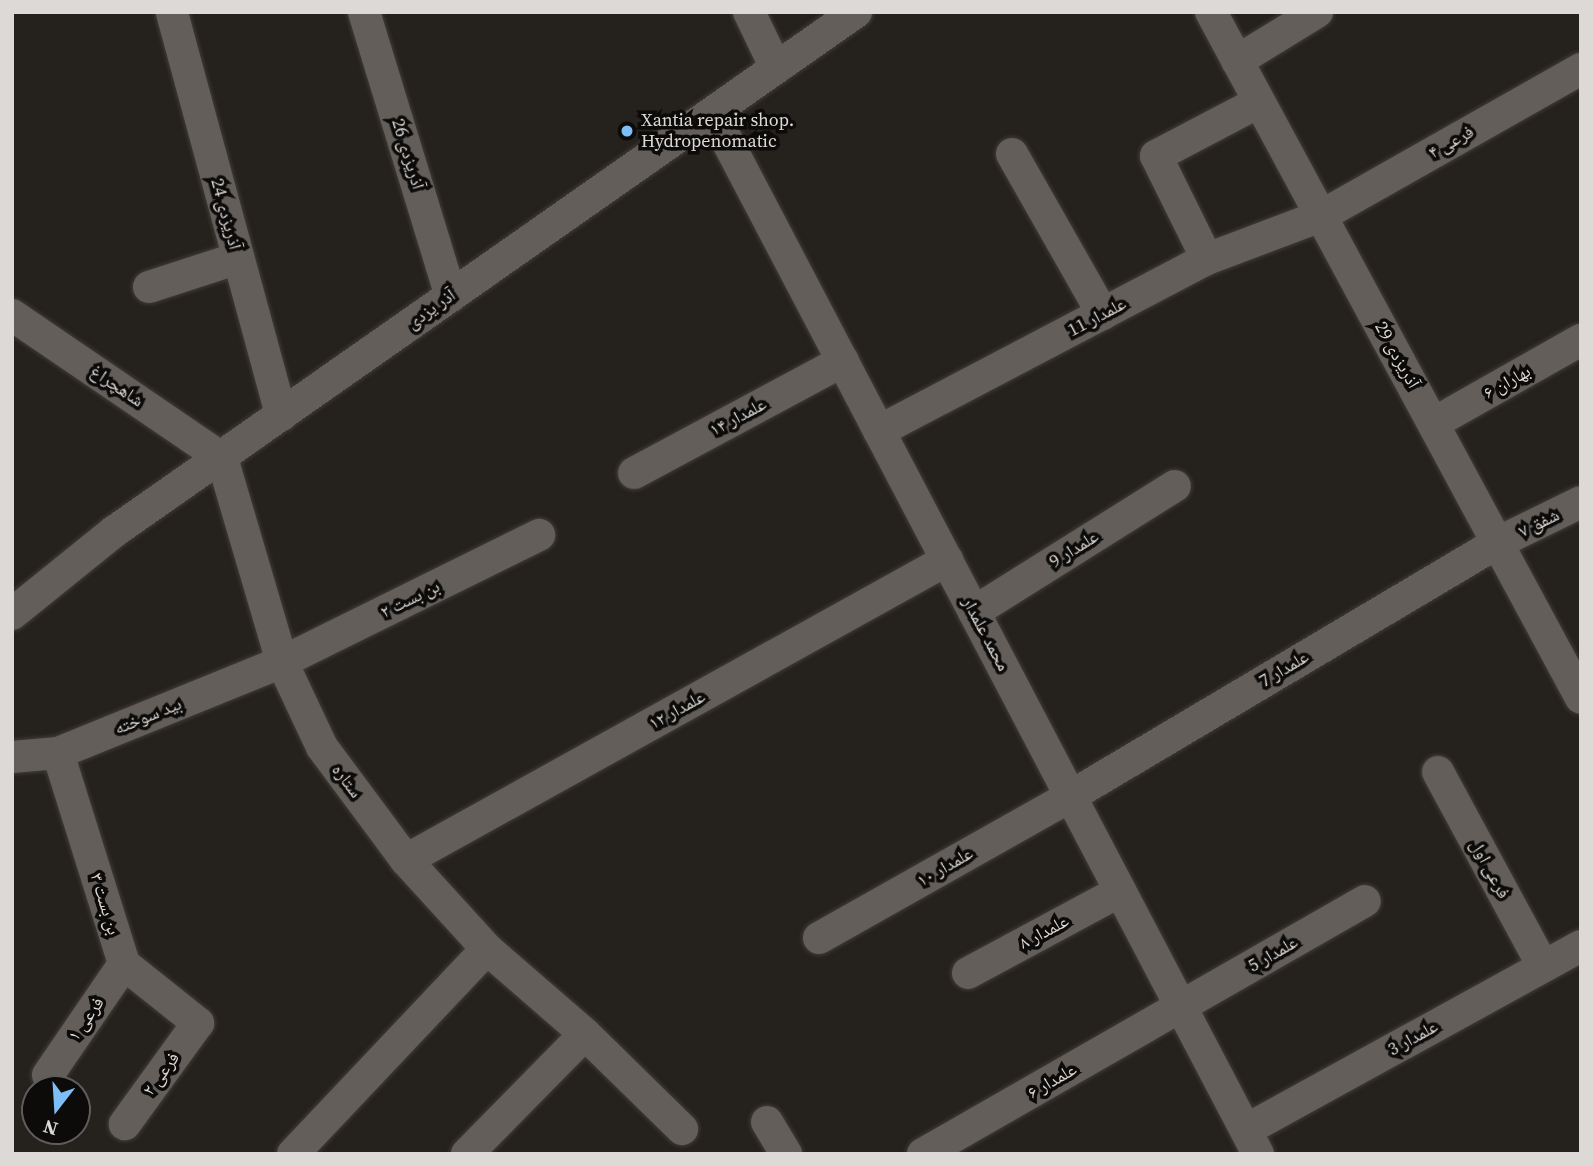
<!DOCTYPE html>
<meta charset="utf-8">
<style>
body{margin:0}
#map{position:relative;width:1593px;height:1166px;overflow:hidden;background:#25211d;font-family:"Source Serif 4","Noto Naskh Arabic",serif}
div>[style]{position:absolute}
.roads{filter:drop-shadow(0 0 2px #3f3c39) drop-shadow(0 0 2px #3f3c39)}
.minor>*{height:32px;margin:-16px;padding:0 16px;transform-origin:16px;border-radius:16px;background:#635e59}
.dots>*{width:19px;height:19px;translate:-50% -50%;box-sizing:border-box;border:4px solid #0c0b09;border-radius:50%}
span{translate:-50% -50%;white-space:nowrap;text-align:center;line-height:1.15;-webkit-text-stroke:7px #0c0b09;paint-order:stroke}
.poi-label{font-size:18px;color:#dcd9d6}
.left{translate:0 -50%;text-align:left}
.street-label{font-size:18px;color:#dcd9d6}
.frame{position:absolute;inset:0;border:14px solid #dcd9d6;pointer-events:none}
.north{position:absolute;left:21px;top:1075px;width:70px;height:70px;box-sizing:border-box;background:#0c0b09;border:2px solid #5f5d5b;border-radius:50%;rotate:197deg;font-size:19px;font-weight:700;line-height:28px;text-align:center;color:#dcd9d6}
.north::after{content:'';display:block;margin:auto;width:24px;height:32px;background:#7dbef9;clip-path:polygon(50% 0,100% 100%,50% 72%,0 100%)}
</style>
<div id="map">
<div class="roads">
<div class="minor">
<div style="left:364px;top:12px;width:297px;rotate:73deg"></div>
<div style="left:749px;top:12px;width:62px;rotate:64.3deg"></div>
<div style="left:1211px;top:12px;width:779px;rotate:61.66deg"></div>
<div style="left:172px;top:13px;width:417px;rotate:74.8deg"></div>
<div style="left:1237px;top:61px;width:94px;rotate:-31.5deg"></div>
<div style="left:713px;top:114px;width:1174px;rotate:62.34deg"></div>
<div style="left:1012px;top:154px;width:184px;rotate:60.4deg"></div>
<div style="left:1207px;top:259px;width:115px;rotate:-116.3deg"></div>
<div style="left:1156px;top:156px;width:116px;rotate:-27.7deg"></div>
<div style="left:149px;top:287px;width:94px;rotate:-18deg"></div>
<div style="left:12px;top:315px;width:254px;rotate:34.3deg"></div>
<div style="left:222px;top:458px;width:213px;rotate:73.6deg"></div>
<div style="left:282px;top:662px;width:94px;rotate:64.8deg"></div>
<div style="left:322px;top:747px;width:141px;rotate:53.4deg"></div>
<div style="left:406px;top:860px;width:120px;rotate:47.7deg"></div>
<div style="left:487px;top:949px;width:130px;rotate:40.9deg"></div>
<div style="left:585px;top:1034px;width:136px;rotate:44.4deg"></div>
<div style="left:1434px;top:423px;width:169px;rotate:-29.5deg"></div>
<div style="left:879px;top:431px;width:370px;rotate:-27.7deg"></div>
<div style="left:1207px;top:259px;width:122px;rotate:-20.7deg"></div>
<div style="left:1321px;top:216px;width:299px;rotate:-29.5deg"></div>
<div style="left:634px;top:473px;width:237px;rotate:-28.2deg"></div>
<div style="left:974px;top:612px;width:237px;rotate:-32.1deg"></div>
<div style="left:12px;top:614px;width:132px;rotate:-38.9deg"></div>
<div style="left:115px;top:531px;width:905px;rotate:-35.01deg"></div>
<div style="left:58px;top:753px;width:221px;rotate:72.6deg"></div>
<div style="left:124px;top:964px;width:95px;rotate:38.6deg"></div>
<div style="left:198px;top:1023px;width:125px;rotate:125.9deg"></div>
<div style="left:12px;top:757px;width:46px;rotate:-5deg"></div>
<div style="left:58px;top:753px;width:242px;rotate:-22.1deg"></div>
<div style="left:282px;top:662px;width:287px;rotate:-26.3deg"></div>
<div style="left:1438px;top:772px;width:221px;rotate:61.6deg"></div>
<div style="left:406px;top:860px;width:619px;rotate:-29.01deg"></div>
<div style="left:819px;top:938px;width:289px;rotate:-29.4deg"></div>
<div style="left:1071px;top:796px;width:495px;rotate:-30.7deg"></div>
<div style="left:1497px;top:543px;width:93px;rotate:-26deg"></div>
<div style="left:968px;top:973px;width:173px;rotate:-28.3deg"></div>
<div style="left:48px;top:1075px;width:135px;rotate:-55.6deg"></div>
<div style="left:767px;top:1122px;width:37px;rotate:59deg"></div>
<div style="left:1246px;top:1130px;width:382px;rotate:-28.8deg"></div>
<div style="left:293px;top:1154px;width:282px;rotate:-46.6deg"></div>
<div style="left:467px;top:1154px;width:168px;rotate:-45.5deg"></div>
<div style="left:923px;top:1154px;width:509px;rotate:-29.79deg"></div>
</div>
</div>
<div class="dots">
<div style="left:627px;top:131px;background:#7dbef9"></div>
</div>
<div class="poi-label">
<span class="left" style="left:641px;top:131px">Xantia repair shop.<br>Hydropenomatic</span>
</div>
<div class="street-label">
<span style="left:1451px;top:142px;rotate:-29deg">فرعی ۴</span>
<span style="left:408px;top:154px;rotate:73deg">آذریزدی 26</span>
<span style="left:226px;top:214px;rotate:75deg">آذریزدی 24</span>
<span style="left:431px;top:309px;rotate:-35deg">آذر یزدی</span>
<span style="left:1097px;top:317px;rotate:-28deg">علمدار 11</span>
<span style="left:1397px;top:355px;rotate:61deg">آذریزدی 29</span>
<span style="left:1507px;top:382px;rotate:-29deg">بهاران ۶</span>
<span style="left:117px;top:386px;rotate:34deg">شاهچراغ</span>
<span style="left:738px;top:417px;rotate:-28deg">علمدار ۱۴</span>
<span style="left:1539px;top:523px;rotate:-26deg">شفق ۷</span>
<span style="left:1074px;top:549px;rotate:-32deg">علمدار 9</span>
<span style="left:410px;top:599px;rotate:-26deg">بن بست ۲</span>
<span style="left:986px;top:634px;rotate:62deg">محمد علمدار</span>
<span style="left:1284px;top:669px;rotate:-31deg">علمدار 7</span>
<span style="left:677px;top:710px;rotate:-29deg">علمدار ۱۲</span>
<span style="left:148px;top:716px;rotate:-22deg">بید سوخته</span>
<span style="left:347px;top:781px;rotate:53deg">ستاره</span>
<span style="left:945px;top:867px;rotate:-30deg">علمدار ۱۰</span>
<span style="left:1490px;top:869px;rotate:62deg">فرعی اول</span>
<span style="left:105px;top:904px;rotate:73deg">بن بست ۳</span>
<span style="left:1044px;top:932px;rotate:-28deg">علمدار ۸</span>
<span style="left:1273px;top:954px;rotate:-30deg">علمدار 5</span>
<span style="left:86px;top:1019px;rotate:-55deg">فرعی ۱</span>
<span style="left:1413px;top:1038px;rotate:-29deg">علمدار 3</span>
<span style="left:161px;top:1074px;rotate:-54deg">فرعی ۲</span>
<span style="left:1052px;top:1081px;rotate:-30deg">علمدار ۶</span>
</div>
<div class="frame"></div>
<div class="north">N</div>
</div>
